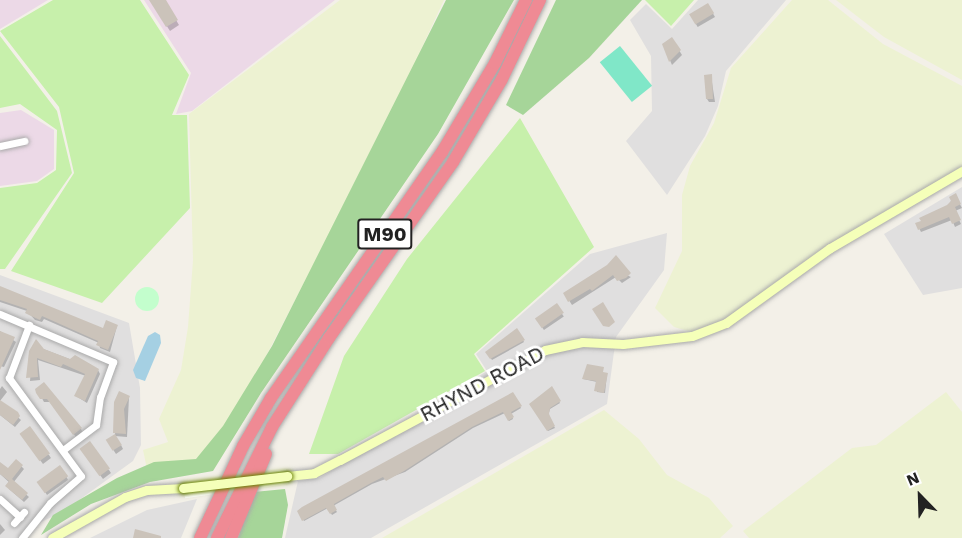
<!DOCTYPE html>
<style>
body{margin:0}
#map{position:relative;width:962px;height:538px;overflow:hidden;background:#f3f0e8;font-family:"Work Sans",sans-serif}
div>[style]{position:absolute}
.residential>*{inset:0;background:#e0dfdf}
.industrial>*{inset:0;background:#ecd9e7}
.farmland>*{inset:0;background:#edf2d2}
.grass>*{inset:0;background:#c7f0ab}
.forest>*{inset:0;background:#a6d599}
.park>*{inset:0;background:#c3fecd}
.round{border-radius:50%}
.pitch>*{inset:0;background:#80e7c8;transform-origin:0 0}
.water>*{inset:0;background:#a5d0e3}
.pier>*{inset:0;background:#fff;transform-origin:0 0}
.shadow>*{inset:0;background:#0003;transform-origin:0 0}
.building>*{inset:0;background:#cbc3ba;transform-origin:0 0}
.roads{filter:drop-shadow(0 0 2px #a9a9a9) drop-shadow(0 0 2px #a9a9a9)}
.street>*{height:7px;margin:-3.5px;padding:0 3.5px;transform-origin:3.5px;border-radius:3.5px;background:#fff}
.secondary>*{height:9px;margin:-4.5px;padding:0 4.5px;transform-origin:4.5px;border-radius:4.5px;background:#f5ffb9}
.highway>*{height:12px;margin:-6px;padding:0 6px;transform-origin:6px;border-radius:6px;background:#ef8a94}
.bridges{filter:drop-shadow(0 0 2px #688100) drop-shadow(0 0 2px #688100)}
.secondary-bridge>*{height:9px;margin:-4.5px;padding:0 4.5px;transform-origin:4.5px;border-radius:4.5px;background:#f5ffb9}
span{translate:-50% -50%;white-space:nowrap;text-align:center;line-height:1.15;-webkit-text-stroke:6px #fff;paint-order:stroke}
.shield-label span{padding:2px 4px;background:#fff;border:2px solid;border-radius:4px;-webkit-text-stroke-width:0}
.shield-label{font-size:20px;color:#222;font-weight:700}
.street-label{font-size:21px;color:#222}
.north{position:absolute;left:890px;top:466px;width:60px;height:60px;-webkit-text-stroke:4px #fff;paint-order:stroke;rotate:337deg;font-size:16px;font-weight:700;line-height:24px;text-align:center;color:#222}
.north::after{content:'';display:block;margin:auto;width:21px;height:27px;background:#222;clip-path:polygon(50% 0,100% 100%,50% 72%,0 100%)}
</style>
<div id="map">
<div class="residential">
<div style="clip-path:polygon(698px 0,786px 0,726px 71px,718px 106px,705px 136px,667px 195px,626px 141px,652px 111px,651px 56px,630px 20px,646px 4px,672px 29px)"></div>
<div style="clip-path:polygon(962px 187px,962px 288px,923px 295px,884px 234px)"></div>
<div style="clip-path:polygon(667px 233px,664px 270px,616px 337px,607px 404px,371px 538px,285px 538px,298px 481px,320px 478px,487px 371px,476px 354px,590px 254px)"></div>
<div style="clip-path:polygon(0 275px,129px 323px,140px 388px,141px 445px,133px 461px,64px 511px,31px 527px,22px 538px,0 538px)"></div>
<div style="clip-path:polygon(197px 499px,181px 538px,90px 538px,147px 510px)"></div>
</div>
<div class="industrial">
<div style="clip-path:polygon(0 0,48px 0,0 29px)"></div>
<div style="clip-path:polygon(144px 0,335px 0,192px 111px,176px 114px,191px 73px)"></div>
<div style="clip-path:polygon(21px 110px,54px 130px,54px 169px,37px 181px,0 186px,0 113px)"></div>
</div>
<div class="farmland">
<div style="clip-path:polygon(340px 0,444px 0,388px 121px,250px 387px,199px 468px,147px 469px,143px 450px,168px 442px,159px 419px,181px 370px,188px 327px,193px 260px,189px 114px)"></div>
<div style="clip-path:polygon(792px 0,828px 0,883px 44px,962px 86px,962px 167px,800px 264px,740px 311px,695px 333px,674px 327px,655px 308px,682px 251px,682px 195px,690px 166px,714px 123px,731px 68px)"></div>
<div style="clip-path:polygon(836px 0,962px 0,962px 80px,884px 37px)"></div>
<div style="clip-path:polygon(946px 392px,962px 412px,962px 538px,749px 538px,743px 531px,852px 448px,876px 445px)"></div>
<div style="clip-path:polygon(604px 410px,639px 439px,667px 475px,709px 498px,733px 526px,720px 538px,382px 538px)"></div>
</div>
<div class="grass">
<div style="clip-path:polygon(53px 0,140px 0,189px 75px,172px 115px,187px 115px,190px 208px,102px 303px,11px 271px,74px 173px,59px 107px,0 31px)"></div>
<div style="clip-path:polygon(645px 0,694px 0,671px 26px)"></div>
<div style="clip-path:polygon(0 36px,57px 111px,72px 173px,5px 269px,0 269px,0 188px,37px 183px,56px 170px,57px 130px,20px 104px,0 108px)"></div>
<div style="clip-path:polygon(520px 118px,594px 247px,474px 354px,485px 371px,338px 454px,309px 454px,344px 356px,407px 259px)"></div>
</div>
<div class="forest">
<div style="clip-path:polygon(446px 0,514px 0,438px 134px,261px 393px,213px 471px,150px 482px,91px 504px,41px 535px,53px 515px,117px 478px,154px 462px,196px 459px,223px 426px,272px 346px)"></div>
<div style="clip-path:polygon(556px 0,642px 0,589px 58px,523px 115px,506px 105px)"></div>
<div style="clip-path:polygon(285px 489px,288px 505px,282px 538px,238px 538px,253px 492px)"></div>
</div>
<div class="park">
<div class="round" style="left:135px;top:287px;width:24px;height:24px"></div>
</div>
<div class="pitch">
<div style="left:620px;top:46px;width:51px;height:26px;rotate:51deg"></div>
</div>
<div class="water">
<div style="clip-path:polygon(155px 332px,160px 335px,161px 343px,145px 381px,136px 378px,133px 370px,148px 336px)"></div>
</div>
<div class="pier">
<div style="left:286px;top:469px;width:15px;height:104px;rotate:82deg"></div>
</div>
<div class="shadow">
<div style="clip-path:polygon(150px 0,164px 0,179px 25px,170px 31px)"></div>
<div style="left:708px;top:5px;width:14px;height:20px;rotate:60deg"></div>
<div style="clip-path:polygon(672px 39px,682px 55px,672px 65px,663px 44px)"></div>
<div style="clip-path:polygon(711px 76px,715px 102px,709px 102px,707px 99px)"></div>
<div style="clip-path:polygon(955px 195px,962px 208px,955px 211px,961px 224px,955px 227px,952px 220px,921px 232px,917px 224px,947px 207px)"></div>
<div style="clip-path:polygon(608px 267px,631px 277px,622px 283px,616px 277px,572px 305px,565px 294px)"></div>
<div style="clip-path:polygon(0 289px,104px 329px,117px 326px,110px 352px,100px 348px,99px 343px,44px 319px,42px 322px,35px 320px,27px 311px,0 302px)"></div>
<div style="left:556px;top:305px;width:14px;height:24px;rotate:56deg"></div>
<div style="clip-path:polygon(517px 330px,524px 342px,492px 360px,487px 352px)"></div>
<div style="clip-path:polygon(0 331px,16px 342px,4px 367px,0 366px)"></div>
<div style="clip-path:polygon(33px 345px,98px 370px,100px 374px,87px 403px,76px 396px,86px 376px,38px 360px,40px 380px,30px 381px)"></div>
<div style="clip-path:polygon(607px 374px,605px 393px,597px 392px,597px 382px,583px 379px)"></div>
<div style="clip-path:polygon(44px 384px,81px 429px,83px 433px,76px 437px,50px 402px,44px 402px,37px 389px)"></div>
<div style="clip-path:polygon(2px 386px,7px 392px,0 401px,21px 420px,15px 427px,0 415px,0 389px)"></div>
<div style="clip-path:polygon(551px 388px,560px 403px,550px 409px,548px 416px,555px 428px,548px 431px,531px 404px)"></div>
<div style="clip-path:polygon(513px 394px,521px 408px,511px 414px,513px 419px,509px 421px,505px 413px,473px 428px,405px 472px,372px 484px,333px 506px,337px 512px,332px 515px,328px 508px,304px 521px,299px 512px)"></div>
<div style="clip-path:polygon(129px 397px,127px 437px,115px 436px,116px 402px)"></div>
<div style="clip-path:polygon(23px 437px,49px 455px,51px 458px,43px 464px)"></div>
<div style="clip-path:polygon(110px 445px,121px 445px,123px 449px,116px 454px)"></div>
<div style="clip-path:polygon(83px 452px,109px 470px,111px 473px,103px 479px)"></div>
<div style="clip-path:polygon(16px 461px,24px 469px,13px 483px,29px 497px,24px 502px,9px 489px,10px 483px,0 474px,0 464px,8px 470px)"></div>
<div style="clip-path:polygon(66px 476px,68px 480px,47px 495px,41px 486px)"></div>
<div style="clip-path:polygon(0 524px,5px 530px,0 535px)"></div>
</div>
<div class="building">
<div style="clip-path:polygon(149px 0,166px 0,178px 20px,166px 27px)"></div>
<div style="left:708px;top:3px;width:12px;height:22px;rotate:59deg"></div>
<div style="clip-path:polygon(672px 37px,681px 50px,669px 62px,662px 44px)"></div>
<div style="clip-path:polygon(712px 74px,713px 99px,706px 99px,704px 75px)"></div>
<div style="clip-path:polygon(956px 193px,961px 204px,955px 207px,961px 220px,952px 224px,949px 217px,918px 230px,915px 223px,921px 221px,919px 218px,947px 205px,951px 201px,949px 197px)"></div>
<div style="clip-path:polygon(616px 255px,631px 273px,626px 278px,617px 281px,613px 275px,592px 291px,590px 289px,568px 302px,563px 293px,607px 265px)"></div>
<div style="clip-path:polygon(0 286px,103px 328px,106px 320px,118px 325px,108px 350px,96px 345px,98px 341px,42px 316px,40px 320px,31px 316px,25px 313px,27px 309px,0 300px)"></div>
<div style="clip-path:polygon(603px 302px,615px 322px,609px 327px,603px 326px,592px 309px)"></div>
<div style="left:557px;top:303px;width:12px;height:27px;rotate:55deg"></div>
<div style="clip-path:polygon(517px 328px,525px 340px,490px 359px,485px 352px)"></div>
<div style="clip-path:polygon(0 331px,15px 337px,0 370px)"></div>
<div style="clip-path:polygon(36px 339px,44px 349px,70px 359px,75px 355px,99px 369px,85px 401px,74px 396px,85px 374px,63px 364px,61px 367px,37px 358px,38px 377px,26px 378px,29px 351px)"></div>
<div style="clip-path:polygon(587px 364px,604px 367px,603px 372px,608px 373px,604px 393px,594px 391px,596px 381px,582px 379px)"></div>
<div style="clip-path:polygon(44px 382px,82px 428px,73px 435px,47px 399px,40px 399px,36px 393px,35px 389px)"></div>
<div style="clip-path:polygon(552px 386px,561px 401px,550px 408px,549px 414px,555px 426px,547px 431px,529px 404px)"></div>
<div style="clip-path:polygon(119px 391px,130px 396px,124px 409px,126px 434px,113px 433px,114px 402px)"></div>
<div style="clip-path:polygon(513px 392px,522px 406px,511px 412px,514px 417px,508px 421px,503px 412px,472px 427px,404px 471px,386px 481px,383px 477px,371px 483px,334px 504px,337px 510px,330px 514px,326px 508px,302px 521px,297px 511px,302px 507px)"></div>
<div style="clip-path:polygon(0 400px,18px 412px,20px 416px,13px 425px,0 415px)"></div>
<div style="left:30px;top:426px;width:34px;height:13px;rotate:54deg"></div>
<div style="left:115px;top:434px;width:13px;height:11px;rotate:58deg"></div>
<div style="left:90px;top:441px;width:34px;height:13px;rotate:54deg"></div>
<div style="clip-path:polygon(16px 459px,23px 465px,12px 479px,28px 493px,22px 500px,5px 486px,9px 481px,0 474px,0 462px,8px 468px)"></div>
<div style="left:60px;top:465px;width:14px;height:29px;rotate:54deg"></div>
<div style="clip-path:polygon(135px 529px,161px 536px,161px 538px,133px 538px)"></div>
</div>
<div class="roads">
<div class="street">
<div style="left:0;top:146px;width:25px;rotate:-12deg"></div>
<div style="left:0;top:314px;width:123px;rotate:23deg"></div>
<div style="left:113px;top:362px;width:37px;rotate:110deg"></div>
<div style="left:100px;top:397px;width:28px;rotate:98deg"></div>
<div style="left:96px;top:425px;width:41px;rotate:142.9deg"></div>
<div style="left:0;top:499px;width:27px;rotate:42deg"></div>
<div style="left:14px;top:523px;width:15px;rotate:-48deg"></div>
<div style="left:22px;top:538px;width:45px;rotate:-51.3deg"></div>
<div style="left:50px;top:503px;width:41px;rotate:-41.1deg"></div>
<div style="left:81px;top:476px;width:122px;rotate:-126.3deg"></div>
<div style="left:9px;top:378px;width:57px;rotate:-69.3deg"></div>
</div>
<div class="secondary">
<div style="left:287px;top:476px;width:27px;rotate:-6deg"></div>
<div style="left:314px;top:473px;width:29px;rotate:-27deg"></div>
<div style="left:340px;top:460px;width:233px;rotate:-28.2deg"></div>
<div style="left:545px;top:350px;width:38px;rotate:-12deg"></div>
<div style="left:582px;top:342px;width:41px;rotate:2.8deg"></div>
<div style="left:623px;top:344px;width:69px;rotate:-6.6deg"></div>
<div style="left:692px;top:336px;width:36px;rotate:-21deg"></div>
<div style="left:726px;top:323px;width:128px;rotate:-35.8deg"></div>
<div style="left:830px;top:248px;width:153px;rotate:-30.3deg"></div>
<div style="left:52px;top:538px;width:84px;rotate:-29.3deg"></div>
<div style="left:125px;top:497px;width:23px;rotate:-18deg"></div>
<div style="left:147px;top:490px;width:36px;rotate:-3deg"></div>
</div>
<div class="highway">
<div style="left:200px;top:538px;width:102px;rotate:-64.9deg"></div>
<div style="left:243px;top:446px;width:56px;rotate:-59.7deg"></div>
<div style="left:271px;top:398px;width:300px;rotate:-55.2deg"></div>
<div style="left:442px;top:152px;width:104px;rotate:-59.2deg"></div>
<div style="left:495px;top:63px;width:70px;rotate:-63.8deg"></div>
<div style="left:217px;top:538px;width:124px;rotate:-63.6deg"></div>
<div style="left:272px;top:427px;width:106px;rotate:-57.4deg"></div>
<div style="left:329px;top:338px;width:215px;rotate:-54.8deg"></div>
<div style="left:453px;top:162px;width:96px;rotate:-59.4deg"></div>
<div style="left:502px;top:79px;width:88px;rotate:-64.3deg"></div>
<div style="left:231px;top:538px;width:91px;rotate:-67.4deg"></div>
</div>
</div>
<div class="bridges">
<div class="secondary-bridge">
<div style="left:183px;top:488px;width:105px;rotate:-6.6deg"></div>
</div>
</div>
<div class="shield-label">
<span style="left:385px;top:234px">M90</span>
</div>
<div class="street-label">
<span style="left:482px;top:384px;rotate:-28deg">RHYND ROAD</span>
</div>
<div class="north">N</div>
</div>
